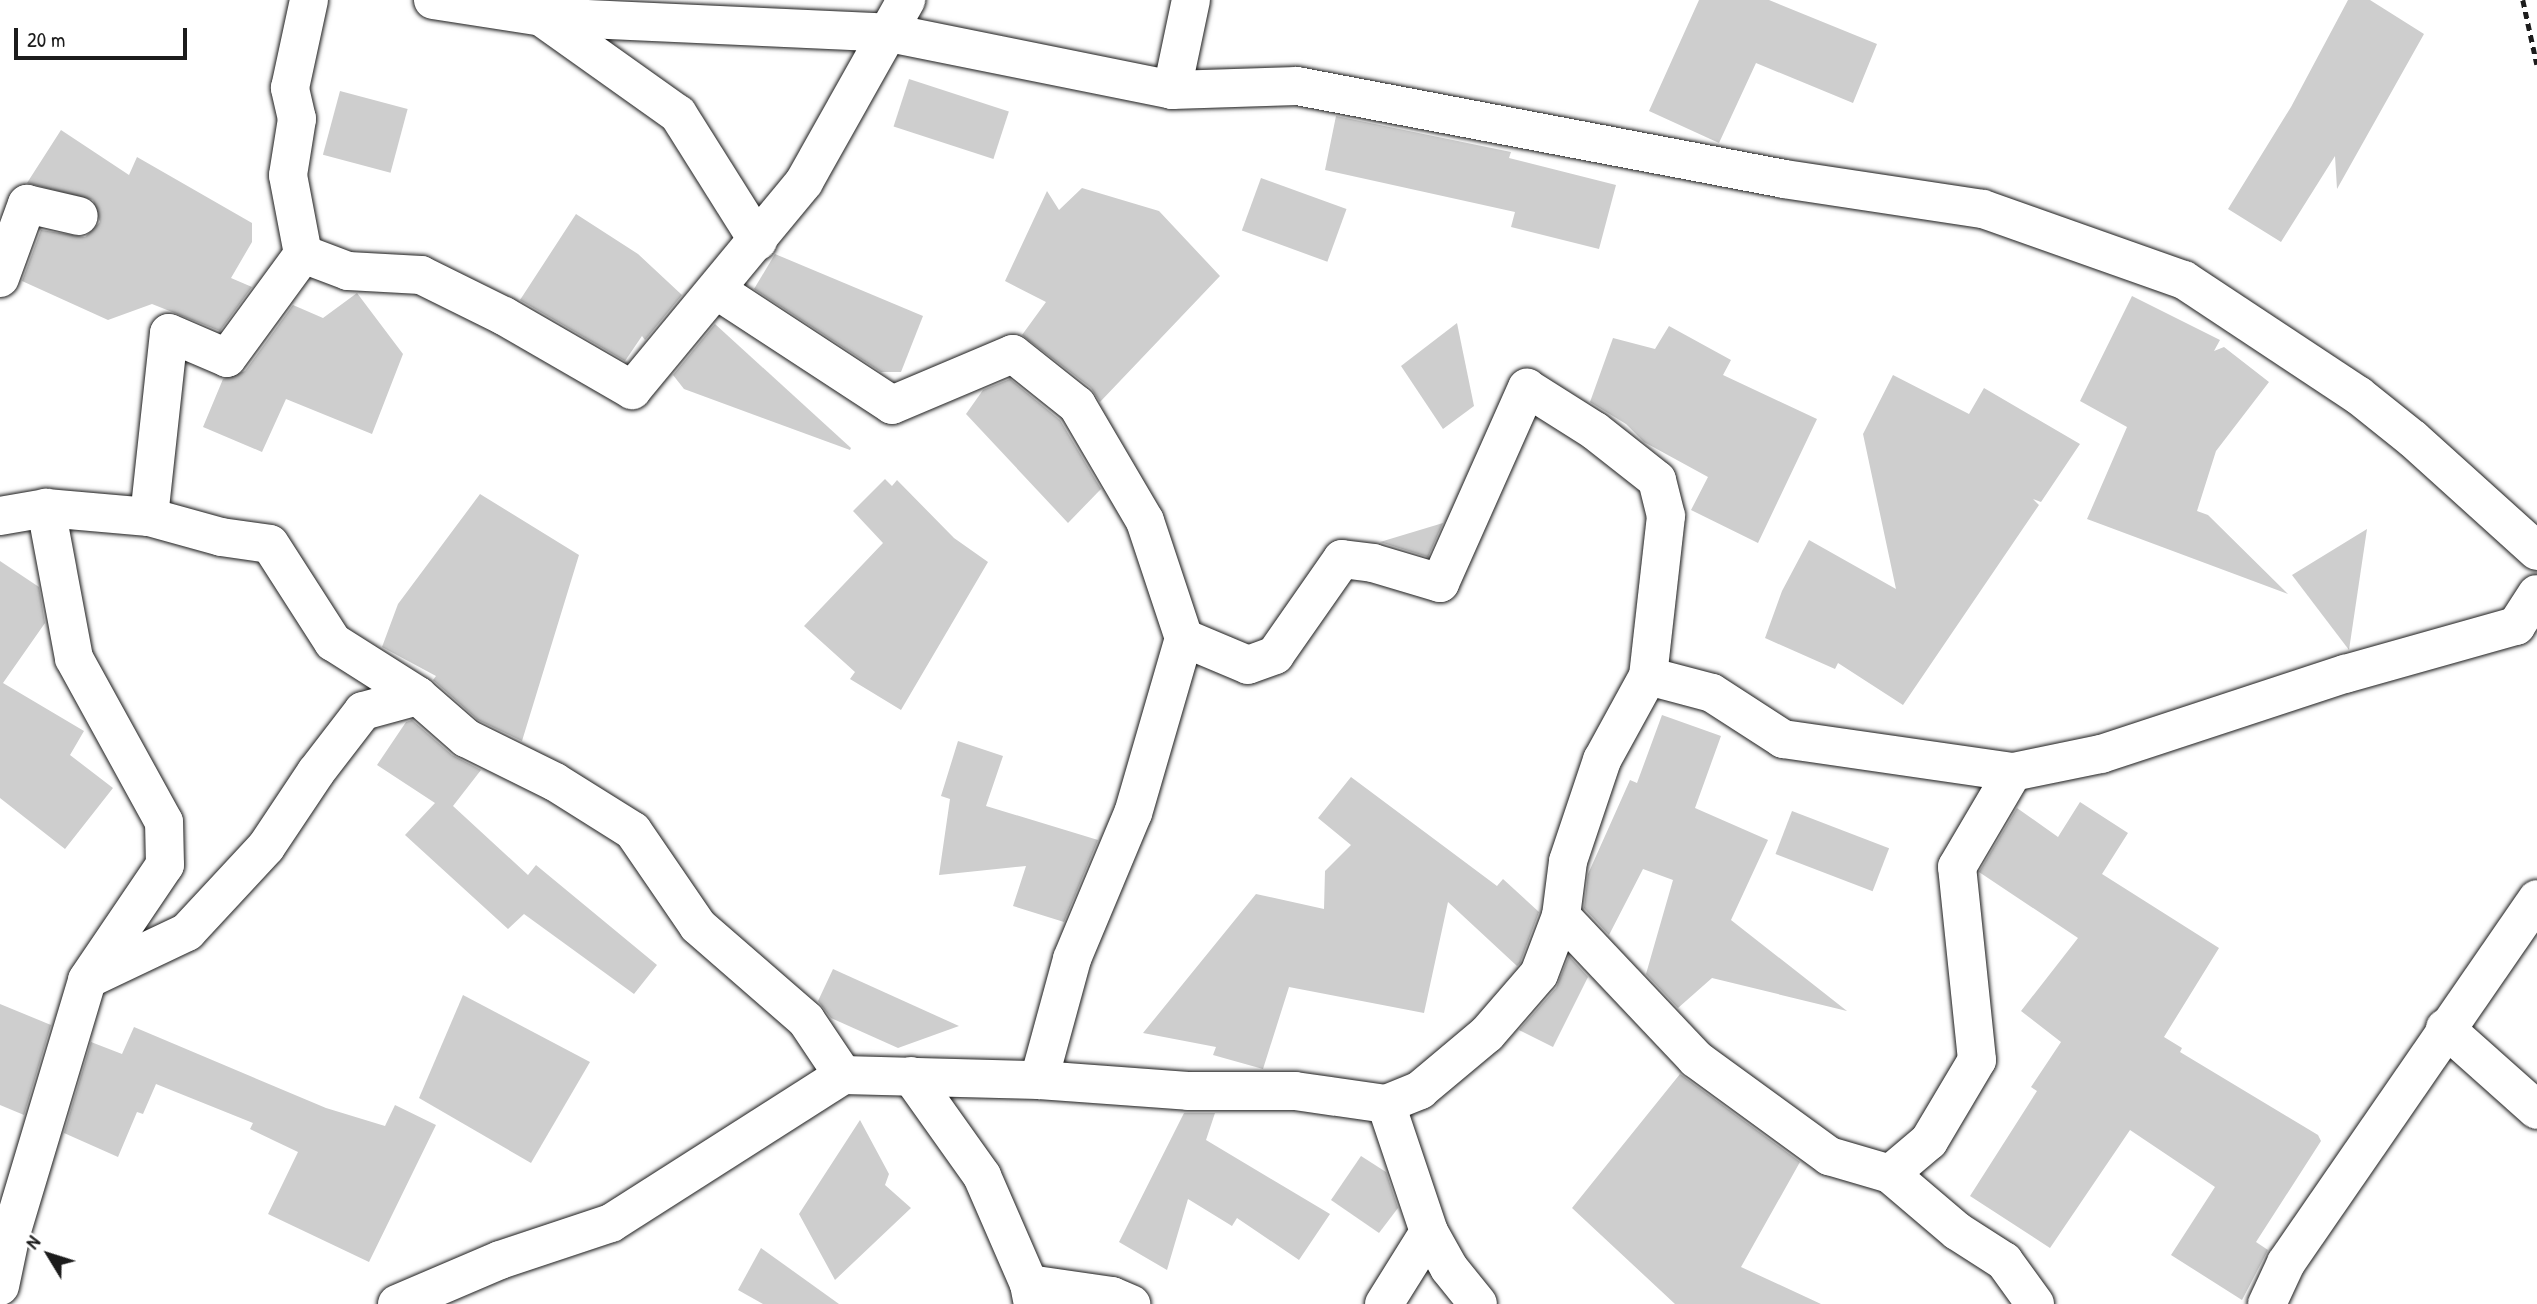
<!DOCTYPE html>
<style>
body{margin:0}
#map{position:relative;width:2537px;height:1304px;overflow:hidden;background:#fff;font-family:"Patrick Hand",sans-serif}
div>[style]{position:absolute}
.building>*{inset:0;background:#cecece;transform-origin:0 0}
.path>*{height:4.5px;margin-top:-2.25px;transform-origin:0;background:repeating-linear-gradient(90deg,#1c1c1c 0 7px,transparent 0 12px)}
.roads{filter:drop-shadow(0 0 2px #1c1c1c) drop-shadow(0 0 2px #1c1c1c)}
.minor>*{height:38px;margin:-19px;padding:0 19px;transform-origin:19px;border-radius:19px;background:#fff}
span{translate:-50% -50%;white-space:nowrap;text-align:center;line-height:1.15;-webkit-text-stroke:5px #fff;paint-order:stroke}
.north{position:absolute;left:14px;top:1220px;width:70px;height:70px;-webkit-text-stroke:5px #fff;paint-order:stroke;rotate:308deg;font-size:19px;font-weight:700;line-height:28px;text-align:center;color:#1c1c1c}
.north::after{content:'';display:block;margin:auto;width:24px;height:32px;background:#1c1c1c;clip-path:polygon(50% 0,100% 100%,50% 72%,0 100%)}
.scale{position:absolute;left:14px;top:28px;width:173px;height:32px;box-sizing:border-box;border:4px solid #1c1c1c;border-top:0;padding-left:9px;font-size:21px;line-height:24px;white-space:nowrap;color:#1c1c1c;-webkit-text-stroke:5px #fff;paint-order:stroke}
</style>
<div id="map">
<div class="building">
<div style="clip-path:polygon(1699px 0,1769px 0,1877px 44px,1853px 103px,1756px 63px,1719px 143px,1649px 111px)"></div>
<div style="clip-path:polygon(2348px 0,2370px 0,2424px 34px,2337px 189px,2335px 156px,2281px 242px,2228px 209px,2291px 107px)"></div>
<div style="left:909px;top:79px;width:105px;height:50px;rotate:18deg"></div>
<div style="left:340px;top:91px;width:70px;height:66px;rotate:15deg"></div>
<div style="clip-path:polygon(1336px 116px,1511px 152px,1509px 158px,1616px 185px,1599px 249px,1511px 227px,1515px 212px,1325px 170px)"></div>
<div style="clip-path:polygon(61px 130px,129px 175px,137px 157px,252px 223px,252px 242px,231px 278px,252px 287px,220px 331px,152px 304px,108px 320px,22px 281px,41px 230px,85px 237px,100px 222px,93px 200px,27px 183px)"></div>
<div style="left:1261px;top:178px;width:91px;height:56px;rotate:20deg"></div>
<div style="clip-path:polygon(1082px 188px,1159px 211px,1220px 276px,1100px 402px,1091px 388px,1022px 335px,1046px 302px,1005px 281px,1047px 191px,1059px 210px)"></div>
<div style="clip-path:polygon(576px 214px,638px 254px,682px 295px,645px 340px,642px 336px,625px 361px,520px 300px)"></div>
<div style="clip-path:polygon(775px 254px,923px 316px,901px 372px,881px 372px,754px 289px)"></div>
<div style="clip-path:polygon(357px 293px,403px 354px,372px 434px,286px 399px,262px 452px,203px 427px,223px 379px,245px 371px,293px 305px,323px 318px)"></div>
<div style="clip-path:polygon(2132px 296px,2220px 340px,2214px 351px,2224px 347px,2269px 382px,2216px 451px,2197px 511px,2208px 515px,2288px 594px,2087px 519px,2127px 427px,2080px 401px)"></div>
<div style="clip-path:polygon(1457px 323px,1474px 406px,1443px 429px,1401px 366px)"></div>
<div style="clip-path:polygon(715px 324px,851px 448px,850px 450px,684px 389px,673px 375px)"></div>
<div style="clip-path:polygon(1669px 326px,1731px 360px,1723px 375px,1817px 419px,1758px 543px,1691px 510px,1708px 477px,1644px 442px,1626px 424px,1590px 402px,1613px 338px,1655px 349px)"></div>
<div style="clip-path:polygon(1893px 375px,1969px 414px,1984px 388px,2080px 444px,2041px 502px,2033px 499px,2039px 505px,1903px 705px,1838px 663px,1835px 669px,1765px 638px,1782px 591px,1809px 540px,1896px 589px,1863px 434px)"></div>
<div style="clip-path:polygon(1010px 379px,1060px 420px,1101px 489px,1068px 523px,966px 414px,983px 390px)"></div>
<div style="clip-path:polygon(885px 479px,892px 486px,897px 480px,954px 538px,988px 562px,901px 710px,850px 679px,855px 672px,804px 626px,883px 543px,853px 511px)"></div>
<div style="clip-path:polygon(480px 494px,579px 555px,522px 741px,478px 720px,433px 680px,436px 676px,382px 647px,398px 604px)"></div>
<div style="clip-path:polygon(1443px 523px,1428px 557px,1380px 542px)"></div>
<div style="clip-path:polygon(2367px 529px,2349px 650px,2292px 575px)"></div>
<div style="clip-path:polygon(0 561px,39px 587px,45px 623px,3px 683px,84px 731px,70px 755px,113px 788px,65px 849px,0 798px)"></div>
<div style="clip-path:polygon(1662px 715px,1721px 736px,1695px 808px,1768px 840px,1731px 920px,1847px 1011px,1712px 978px,1678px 1008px,1646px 974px,1673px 880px,1643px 869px,1609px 935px,1584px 908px,1588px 874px,1630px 780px,1637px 783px)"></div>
<div style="clip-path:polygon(412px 720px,452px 755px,481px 770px,453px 806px,528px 875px,536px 865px,657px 965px,634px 994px,524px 914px,508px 929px,405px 835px,435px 803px,377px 765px,406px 722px)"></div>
<div style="clip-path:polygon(958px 741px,1003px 756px,986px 806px,1098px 840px,1064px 922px,1013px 906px,1026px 866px,939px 875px,950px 799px,941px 796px)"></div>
<div style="clip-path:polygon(1351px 777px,1497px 886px,1503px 879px,1539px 912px,1520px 963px,1517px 966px,1448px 902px,1424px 1013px,1289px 987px,1263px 1069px,1213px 1055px,1216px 1047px,1143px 1033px,1256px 894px,1324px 909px,1325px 871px,1351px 845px,1318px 818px)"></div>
<div style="clip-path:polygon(2080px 802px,2128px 833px,2102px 874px,2219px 948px,2164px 1037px,2182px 1048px,2180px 1052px,2318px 1135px,2321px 1141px,2256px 1242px,2268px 1250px,2242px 1300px,2171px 1255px,2215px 1187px,2130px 1130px,2050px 1248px,1970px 1196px,2037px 1091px,2031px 1087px,2061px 1042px,2021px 1011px,2078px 938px,1979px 872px,2017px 808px,2058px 837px)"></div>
<div style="left:1792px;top:811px;width:104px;height:46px;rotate:21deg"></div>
<div style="clip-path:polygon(1569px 956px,1588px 977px,1553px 1047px,1519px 1030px,1556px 988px)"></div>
<div style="clip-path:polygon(833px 969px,959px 1026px,898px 1048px,831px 1018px,818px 1001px)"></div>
<div style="clip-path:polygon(463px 995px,590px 1062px,531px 1163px,419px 1098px)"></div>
<div style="clip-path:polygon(0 1004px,51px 1025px,24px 1115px,0 1105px)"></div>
<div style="clip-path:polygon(134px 1027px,326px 1108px,385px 1126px,395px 1105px,436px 1125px,369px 1262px,268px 1214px,298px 1152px,250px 1129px,253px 1123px,156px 1084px,143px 1114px,137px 1112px,118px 1157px,64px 1133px,91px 1042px,122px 1054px)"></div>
<div style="clip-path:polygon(1680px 1074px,1800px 1162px,1741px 1267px,1821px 1304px,1675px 1304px,1572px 1208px)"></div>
<div style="clip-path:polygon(1184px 1113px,1215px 1113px,1206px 1140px,1330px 1214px,1299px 1260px,1237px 1218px,1232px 1226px,1188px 1199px,1167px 1270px,1119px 1242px)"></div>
<div style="clip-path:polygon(860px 1120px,889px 1174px,885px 1185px,911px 1208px,835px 1280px,799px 1214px)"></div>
<div style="clip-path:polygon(1361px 1156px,1386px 1172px,1398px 1208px,1379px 1233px,1331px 1200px)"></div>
<div style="clip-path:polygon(761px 1248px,839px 1304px,763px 1304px,738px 1290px)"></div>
</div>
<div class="path">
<div style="left:2523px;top:0;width:66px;rotate:77.7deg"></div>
</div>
<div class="roads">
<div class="minor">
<div style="left:433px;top:0;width:111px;rotate:8.8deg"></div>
<div style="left:543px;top:17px;width:347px;rotate:2.6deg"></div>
<div style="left:890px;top:33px;width:288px;rotate:11.4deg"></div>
<div style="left:1172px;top:90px;width:125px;rotate:-1.8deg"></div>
<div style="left:1297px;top:86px;width:496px;rotate:10.8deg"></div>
<div style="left:1784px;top:179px;width:201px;rotate:8.6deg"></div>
<div style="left:1983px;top:209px;width:213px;rotate:19.5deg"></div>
<div style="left:2184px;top:280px;width:209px;rotate:33.5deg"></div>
<div style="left:2358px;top:395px;width:70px;rotate:38.7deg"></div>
<div style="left:2413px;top:439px;width:167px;rotate:42.1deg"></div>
<div style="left:540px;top:16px;width:169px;rotate:35.4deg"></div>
<div style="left:678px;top:114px;width:150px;rotate:57.8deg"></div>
<div style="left:1172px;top:90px;width:92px;rotate:-78.1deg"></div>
<div style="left:303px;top:254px;width:80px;rotate:-100.8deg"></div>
<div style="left:288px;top:175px;width:57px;rotate:-80.9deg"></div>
<div style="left:297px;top:119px;width:32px;rotate:-103deg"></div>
<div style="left:290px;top:88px;width:90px;rotate:-77.8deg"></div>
<div style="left:0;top:278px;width:79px;rotate:-70deg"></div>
<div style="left:27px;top:204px;width:53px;rotate:13deg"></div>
<div style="left:718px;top:291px;width:208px;rotate:33.2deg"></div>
<div style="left:892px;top:405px;width:131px;rotate:-22.9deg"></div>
<div style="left:1013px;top:354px;width:82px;rotate:38.6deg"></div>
<div style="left:1077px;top:405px;width:134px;rotate:59.6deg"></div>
<div style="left:1145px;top:521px;width:123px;rotate:71.6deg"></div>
<div style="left:1184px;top:638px;width:182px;rotate:106.2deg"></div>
<div style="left:1133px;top:813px;width:158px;rotate:112.7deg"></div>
<div style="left:1072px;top:959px;width:125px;rotate:105.3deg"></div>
<div style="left:0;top:516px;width:47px;rotate:-9.9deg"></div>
<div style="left:46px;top:508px;width:103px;rotate:5deg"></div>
<div style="left:149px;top:517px;width:75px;rotate:15.5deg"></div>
<div style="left:221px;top:537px;width:49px;rotate:8.1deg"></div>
<div style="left:270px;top:544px;width:117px;rotate:57.3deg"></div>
<div style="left:333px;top:642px;width:101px;rotate:32.4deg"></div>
<div style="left:418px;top:696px;width:64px;rotate:41.2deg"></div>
<div style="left:466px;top:738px;width:99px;rotate:26.3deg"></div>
<div style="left:555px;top:782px;width:92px;rotate:32.1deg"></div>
<div style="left:633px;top:831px;width:115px;rotate:55.6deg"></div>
<div style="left:698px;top:926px;width:143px;rotate:41deg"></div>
<div style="left:806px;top:1020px;width:66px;rotate:56.1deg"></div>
<div style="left:149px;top:517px;width:185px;rotate:-83.8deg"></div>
<div style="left:169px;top:333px;width:63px;rotate:23.3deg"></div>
<div style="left:227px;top:358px;width:129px;rotate:-53.8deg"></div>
<div style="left:303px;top:254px;width:48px;rotate:20.7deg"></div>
<div style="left:348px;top:271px;width:73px;rotate:3.1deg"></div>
<div style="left:421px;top:275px;width:93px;rotate:26.3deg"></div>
<div style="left:504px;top:316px;width:148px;rotate:30deg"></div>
<div style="left:632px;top:390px;width:270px;rotate:-50.4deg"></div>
<div style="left:804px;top:182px;width:209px;rotate:-60.7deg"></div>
<div style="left:1184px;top:638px;width:69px;rotate:22.9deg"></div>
<div style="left:1248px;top:665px;width:29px;rotate:-20deg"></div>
<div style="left:1275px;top:655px;width:117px;rotate:-55.1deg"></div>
<div style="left:1342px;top:559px;width:31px;rotate:7deg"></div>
<div style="left:1373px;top:563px;width:70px;rotate:16.6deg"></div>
<div style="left:1440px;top:583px;width:214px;rotate:-66deg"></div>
<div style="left:1527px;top:388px;width:80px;rotate:32.3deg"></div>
<div style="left:1595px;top:431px;width:79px;rotate:38.3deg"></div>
<div style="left:1657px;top:480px;width:37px;rotate:76deg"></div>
<div style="left:1666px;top:516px;width:161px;rotate:96.4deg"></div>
<div style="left:1561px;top:916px;width:197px;rotate:46.6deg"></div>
<div style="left:1696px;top:1059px;width:165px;rotate:36.1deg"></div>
<div style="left:1829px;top:1156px;width:64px;rotate:16.4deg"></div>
<div style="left:1890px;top:1174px;width:88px;rotate:40.4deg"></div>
<div style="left:1957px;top:1231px;width:56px;rotate:32.6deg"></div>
<div style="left:2004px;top:1261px;width:53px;rotate:54.2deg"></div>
<div style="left:88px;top:979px;width:110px;rotate:-25.4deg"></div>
<div style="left:187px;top:932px;width:116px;rotate:-47.1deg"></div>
<div style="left:266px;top:847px;width:90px;rotate:-56.3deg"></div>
<div style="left:316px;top:772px;width:77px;rotate:-52.4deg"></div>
<div style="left:363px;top:711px;width:57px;rotate:-15.3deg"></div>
<div style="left:2445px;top:1028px;width:123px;rotate:41.7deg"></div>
<div style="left:911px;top:1076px;width:123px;rotate:54.6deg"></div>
<div style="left:982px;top:1176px;width:118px;rotate:66.5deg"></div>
<div style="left:1029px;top:1284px;width:20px;rotate:79deg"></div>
<div style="left:1386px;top:1104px;width:135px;rotate:71.4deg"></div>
<div style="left:1429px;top:1232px;width:41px;rotate:60.9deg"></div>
<div style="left:1449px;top:1268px;width:46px;rotate:51.1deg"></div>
<div style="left:1890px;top:1174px;width:51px;rotate:-40.2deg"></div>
<div style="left:1929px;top:1141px;width:94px;rotate:-59.3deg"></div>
<div style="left:1977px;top:1060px;width:194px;rotate:-95.9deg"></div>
<div style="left:1957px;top:867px;width:110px;rotate:-59.5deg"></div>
<div style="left:1029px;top:1284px;width:84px;rotate:8.2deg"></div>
<div style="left:1112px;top:1296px;width:21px;rotate:23deg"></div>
<div style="left:0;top:1286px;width:53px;rotate:-78.1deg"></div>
<div style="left:11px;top:1234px;width:265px;rotate:-73.3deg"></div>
<div style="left:87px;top:980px;width:139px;rotate:-55.9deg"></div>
<div style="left:165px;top:865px;width:43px;rotate:-91.3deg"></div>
<div style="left:164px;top:822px;width:187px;rotate:-118.8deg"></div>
<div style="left:74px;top:658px;width:153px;rotate:-100.6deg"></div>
<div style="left:397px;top:1304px;width:112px;rotate:-23.1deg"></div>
<div style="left:500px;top:1260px;width:117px;rotate:-18.4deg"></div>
<div style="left:611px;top:1223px;width:275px;rotate:-32.5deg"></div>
<div style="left:843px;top:1075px;width:196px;rotate:1.5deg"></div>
<div style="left:1039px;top:1080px;width:149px;rotate:4.2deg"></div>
<div style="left:1188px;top:1091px;width:107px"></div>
<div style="left:1295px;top:1091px;width:92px;rotate:8.1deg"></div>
<div style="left:1386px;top:1104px;width:37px;rotate:-22deg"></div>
<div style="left:1420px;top:1090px;width:87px;rotate:-39.9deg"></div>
<div style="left:1487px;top:1034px;width:79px;rotate:-49.1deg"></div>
<div style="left:1539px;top:974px;width:62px;rotate:-69.2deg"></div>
<div style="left:1561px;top:916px;width:55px;rotate:-82.7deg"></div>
<div style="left:1568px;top:861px;width:107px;rotate:-71.4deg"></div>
<div style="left:1602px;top:760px;width:96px;rotate:-61.3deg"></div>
<div style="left:1648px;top:676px;width:66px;rotate:14.9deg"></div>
<div style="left:1712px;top:693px;width:85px;rotate:32.9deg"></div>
<div style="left:1783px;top:739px;width:232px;rotate:8.2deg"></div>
<div style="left:2013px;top:772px;width:90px;rotate:-11.6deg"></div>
<div style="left:2101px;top:754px;width:257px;rotate:-18.2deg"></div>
<div style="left:2345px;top:674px;width:178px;rotate:-15.7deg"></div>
<div style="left:2516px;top:626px;width:38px;rotate:-57deg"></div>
<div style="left:1384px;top:1304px;width:85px;rotate:-58deg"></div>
<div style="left:2267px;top:1304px;width:45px;rotate:-65.1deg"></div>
<div style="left:2286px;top:1263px;width:442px;rotate:-55.4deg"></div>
</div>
</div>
<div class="north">N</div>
<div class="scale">20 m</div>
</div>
